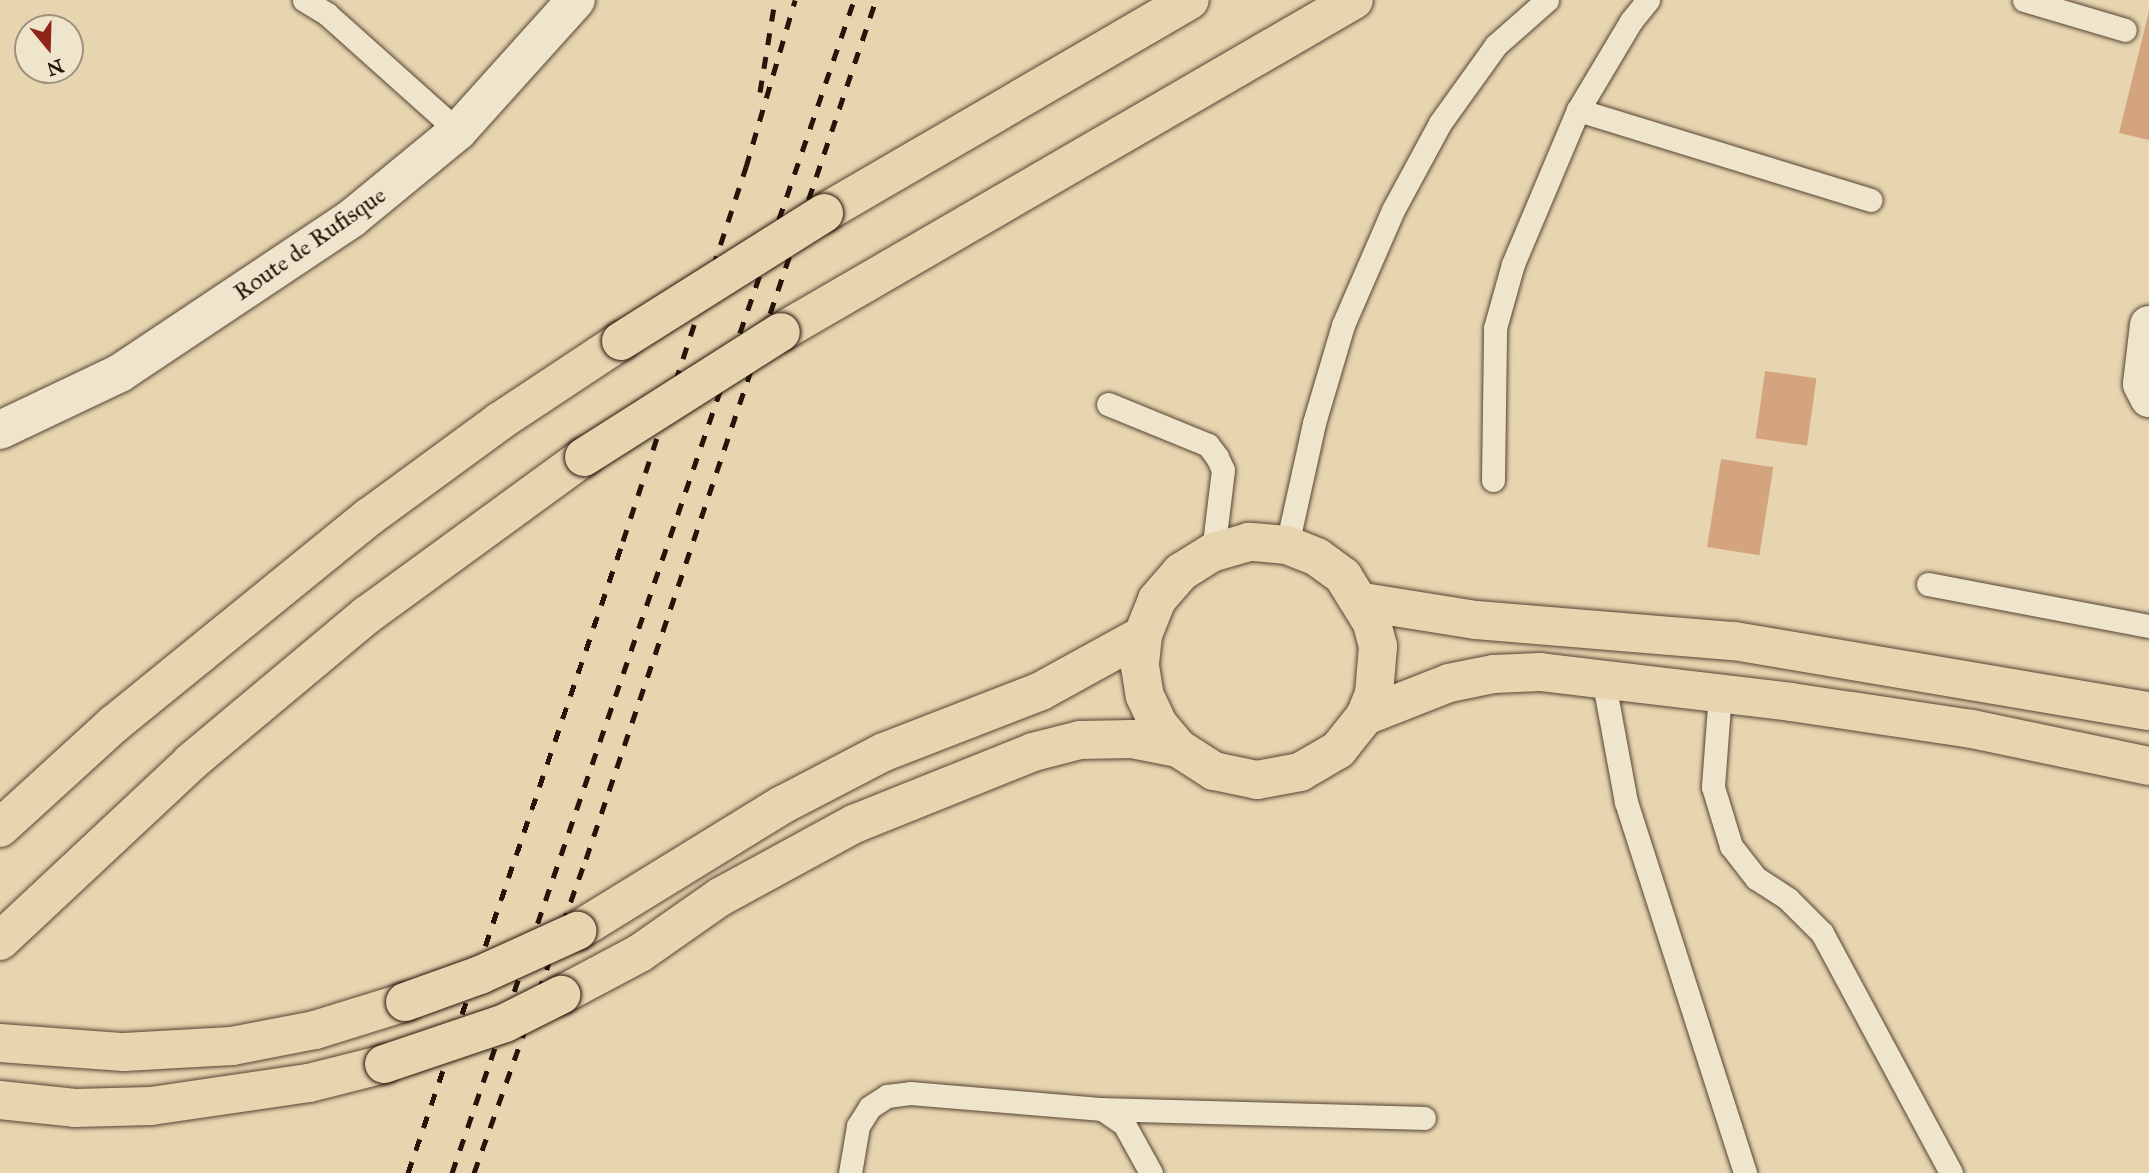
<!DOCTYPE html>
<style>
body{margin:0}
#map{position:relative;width:2149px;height:1173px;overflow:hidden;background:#e7d5b0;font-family:"IM FELL Great Primer",serif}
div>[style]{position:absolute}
.building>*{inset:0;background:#d4a47f;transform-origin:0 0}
.roads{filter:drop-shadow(0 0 2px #564433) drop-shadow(0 0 2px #564433)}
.lane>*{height:23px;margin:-11.5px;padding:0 11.5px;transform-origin:11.5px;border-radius:11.5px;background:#efe4cc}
.street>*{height:38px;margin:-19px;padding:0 19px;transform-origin:19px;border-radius:19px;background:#efe4cc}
.secondary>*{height:38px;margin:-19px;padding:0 19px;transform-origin:19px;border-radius:19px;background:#efe4cc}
.highway>*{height:38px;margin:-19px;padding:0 19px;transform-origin:19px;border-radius:19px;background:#e7d5b0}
.rail>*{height:5px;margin-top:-2.5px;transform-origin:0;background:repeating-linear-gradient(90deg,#261409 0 12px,transparent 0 24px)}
.bridges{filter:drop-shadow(0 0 2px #261409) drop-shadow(0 0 2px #261409)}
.highway-bridge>*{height:38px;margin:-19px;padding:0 19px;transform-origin:19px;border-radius:19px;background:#e7d5b0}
span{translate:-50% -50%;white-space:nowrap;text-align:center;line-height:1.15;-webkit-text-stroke:6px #efe4cc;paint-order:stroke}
.street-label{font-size:24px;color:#261409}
.north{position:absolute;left:14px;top:14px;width:70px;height:70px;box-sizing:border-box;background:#efe4cc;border:2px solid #9f917e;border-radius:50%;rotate:161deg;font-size:19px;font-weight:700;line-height:28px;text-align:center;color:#261409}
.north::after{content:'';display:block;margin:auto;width:24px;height:32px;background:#8f2418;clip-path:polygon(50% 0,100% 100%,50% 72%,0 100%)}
</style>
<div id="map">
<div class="building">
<div style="clip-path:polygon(2149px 11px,2149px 140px,2119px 133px)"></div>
<div style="left:1765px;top:371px;width:52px;height:68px;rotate:8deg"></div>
<div style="left:1721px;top:459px;width:53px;height:89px;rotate:9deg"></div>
</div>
<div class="roads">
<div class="lane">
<div style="left:304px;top:0;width:27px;rotate:31deg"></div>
<div style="left:327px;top:14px;width:176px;rotate:41.8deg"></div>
<div style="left:2024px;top:0;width:105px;rotate:16.5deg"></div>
<div style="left:1578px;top:110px;width:306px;rotate:17.1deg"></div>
<div style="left:1108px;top:404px;width:108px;rotate:22.3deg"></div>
<div style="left:1208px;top:445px;width:15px;rotate:53deg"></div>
<div style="left:1217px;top:457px;width:14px;rotate:65deg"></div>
<div style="left:1223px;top:470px;width:83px;rotate:97deg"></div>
<div style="left:1493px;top:480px;width:152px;rotate:-89.2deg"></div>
<div style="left:1495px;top:328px;width:66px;rotate:-74.3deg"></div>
<div style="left:1513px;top:264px;width:167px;rotate:-67.1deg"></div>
<div style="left:1578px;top:110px;width:104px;rotate:-59.2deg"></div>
<div style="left:1631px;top:21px;width:27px;rotate:-51deg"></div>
<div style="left:1287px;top:545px;width:125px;rotate:-77.5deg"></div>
<div style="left:1314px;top:423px;width:102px;rotate:-73.5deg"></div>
<div style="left:1343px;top:325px;width:125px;rotate:-66.5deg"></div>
<div style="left:1393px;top:210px;width:99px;rotate:-61.6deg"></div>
<div style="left:1440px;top:123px;width:96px;rotate:-54.3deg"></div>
<div style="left:1496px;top:45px;width:68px;rotate:-41.4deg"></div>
<div style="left:1928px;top:584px;width:225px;rotate:10.8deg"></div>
<div style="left:1603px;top:678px;width:126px;rotate:79.5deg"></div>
<div style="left:1626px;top:802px;width:390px;rotate:72.2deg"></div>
<div style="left:1720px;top:693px;width:94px;rotate:94.3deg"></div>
<div style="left:1713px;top:787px;width:62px;rotate:73deg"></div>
<div style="left:1731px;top:846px;width:41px;rotate:52deg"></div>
<div style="left:1756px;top:878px;width:38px;rotate:33deg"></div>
<div style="left:1788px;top:899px;width:48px;rotate:45deg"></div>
<div style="left:1822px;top:933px;width:272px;rotate:61.7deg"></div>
<div style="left:1102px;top:1109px;width:322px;rotate:1.6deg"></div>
<div style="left:850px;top:1173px;width:48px;rotate:-80.3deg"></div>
<div style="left:858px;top:1126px;width:22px;rotate:-58deg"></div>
<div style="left:870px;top:1107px;width:20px;rotate:-33deg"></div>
<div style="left:887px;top:1096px;width:23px;rotate:-7deg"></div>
<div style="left:910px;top:1093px;width:193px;rotate:4.8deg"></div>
<div style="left:1102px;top:1109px;width:27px;rotate:34deg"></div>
<div style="left:1124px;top:1124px;width:56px;rotate:61.1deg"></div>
</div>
<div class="street">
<div style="left:2149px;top:325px;width:59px;rotate:96.8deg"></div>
<div style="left:2142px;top:384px;width:16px;rotate:63deg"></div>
</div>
<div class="secondary">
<div style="left:0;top:430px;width:133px;rotate:-25.4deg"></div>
<div style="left:120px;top:373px;width:279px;rotate:-33.7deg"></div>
<div style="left:352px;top:218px;width:137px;rotate:-39.4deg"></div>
<div style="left:458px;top:131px;width:176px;rotate:-48deg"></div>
</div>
<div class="highway">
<div style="left:824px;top:213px;width:423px;rotate:-30.2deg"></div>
<div style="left:781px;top:332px;width:662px;rotate:-30.09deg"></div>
<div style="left:1363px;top:602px;width:114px;rotate:9.1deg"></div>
<div style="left:1476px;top:620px;width:259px;rotate:4.7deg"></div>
<div style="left:1734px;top:641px;width:421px;rotate:9.6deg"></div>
<div style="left:1365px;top:716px;width:90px;rotate:-21.4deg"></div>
<div style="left:1449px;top:683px;width:46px;rotate:-11.3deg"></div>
<div style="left:1494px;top:674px;width:46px;rotate:-2.5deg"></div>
<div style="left:1540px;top:672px;width:253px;rotate:6.8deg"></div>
<div style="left:1791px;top:702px;width:183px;rotate:8.5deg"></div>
<div style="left:1972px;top:729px;width:181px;rotate:11.8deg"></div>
<div style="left:0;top:828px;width:154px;rotate:-42.4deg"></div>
<div style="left:114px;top:724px;width:328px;rotate:-39.1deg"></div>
<div style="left:369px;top:517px;width:162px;rotate:-36.2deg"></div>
<div style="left:500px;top:421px;width:145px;rotate:-33.5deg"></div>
<div style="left:577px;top:931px;width:241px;rotate:-31.6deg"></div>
<div style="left:782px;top:805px;width:115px;rotate:-27.5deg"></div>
<div style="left:884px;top:752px;width:168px;rotate:-21.2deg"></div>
<div style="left:1041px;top:691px;width:116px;rotate:-28.8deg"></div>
<div style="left:0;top:941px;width:262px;rotate:-43.1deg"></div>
<div style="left:191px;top:762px;width:229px;rotate:-39.9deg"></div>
<div style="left:367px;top:615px;width:268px;rotate:-36.1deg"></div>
<div style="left:561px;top:995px;width:89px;rotate:-28deg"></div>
<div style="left:640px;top:953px;width:98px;rotate:-35deg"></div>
<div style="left:720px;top:897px;width:153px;rotate:-28.6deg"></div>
<div style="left:854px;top:824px;width:193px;rotate:-21.9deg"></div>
<div style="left:1033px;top:752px;width:49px;rotate:-14.3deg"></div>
<div style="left:1080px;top:740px;width:52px;rotate:-1.1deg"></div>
<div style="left:1132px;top:739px;width:47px;rotate:11.1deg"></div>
<div style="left:1178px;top:748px;width:43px;rotate:32.6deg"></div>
<div style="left:1214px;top:771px;width:44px;rotate:11.8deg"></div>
<div style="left:1257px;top:780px;width:44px;rotate:-10.5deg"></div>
<div style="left:1300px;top:772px;width:44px;rotate:-30.1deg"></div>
<div style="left:1338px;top:750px;width:43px;rotate:-51.5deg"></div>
<div style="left:1365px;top:716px;width:24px;rotate:-68deg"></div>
<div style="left:1374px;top:694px;width:48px;rotate:-85.2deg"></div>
<div style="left:1378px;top:646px;width:24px;rotate:-105deg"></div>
<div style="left:1372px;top:623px;width:55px;rotate:-121.7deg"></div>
<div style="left:1343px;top:576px;width:32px;rotate:-144deg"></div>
<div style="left:1317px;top:557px;width:32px;rotate:-158deg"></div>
<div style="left:1287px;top:545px;width:38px;rotate:-175deg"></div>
<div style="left:1249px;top:542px;width:37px;rotate:164deg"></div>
<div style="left:1213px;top:552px;width:38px;rotate:148deg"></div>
<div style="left:1181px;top:572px;width:37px;rotate:131deg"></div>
<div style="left:1157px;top:600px;width:38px;rotate:112deg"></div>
<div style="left:1143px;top:635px;width:31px;rotate:96deg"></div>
<div style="left:1140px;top:666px;width:30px;rotate:81deg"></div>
<div style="left:1145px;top:696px;width:31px;rotate:65deg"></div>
<div style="left:1158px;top:724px;width:31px;rotate:50deg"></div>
<div style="left:0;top:1043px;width:124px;rotate:4.2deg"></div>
<div style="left:124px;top:1052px;width:108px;rotate:-3.2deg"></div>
<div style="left:232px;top:1046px;width:85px;rotate:-10.9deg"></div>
<div style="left:315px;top:1030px;width:94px;rotate:-17.3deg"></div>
<div style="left:0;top:1100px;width:75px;rotate:6.1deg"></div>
<div style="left:75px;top:1108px;width:76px;rotate:-1.5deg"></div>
<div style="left:151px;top:1106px;width:160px;rotate:-8.3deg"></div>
<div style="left:309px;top:1083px;width:77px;rotate:-14.2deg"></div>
</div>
</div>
<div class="rail">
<div style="left:760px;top:92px;width:93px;rotate:-80.7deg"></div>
<div style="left:408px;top:1173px;width:668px;rotate:-71.21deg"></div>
<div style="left:623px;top:541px;width:394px;rotate:-71.8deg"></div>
<div style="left:746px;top:167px;width:174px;rotate:-73.6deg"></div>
<div style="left:452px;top:1173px;width:1240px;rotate:-71.08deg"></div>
<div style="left:474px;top:1173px;width:333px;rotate:-70.4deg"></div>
<div style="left:586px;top:859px;width:907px;rotate:-71.35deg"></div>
</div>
<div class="bridges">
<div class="highway-bridge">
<div style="left:621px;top:341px;width:240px;rotate:-32.2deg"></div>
<div style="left:584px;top:457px;width:233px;rotate:-32.4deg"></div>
<div style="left:405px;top:1002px;width:80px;rotate:-19.8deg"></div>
<div style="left:480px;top:975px;width:107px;rotate:-24.4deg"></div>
<div style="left:384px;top:1064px;width:128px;rotate:-18.7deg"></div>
<div style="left:505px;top:1023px;width:63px;rotate:-26.6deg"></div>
</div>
</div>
<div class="street-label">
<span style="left:310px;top:244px;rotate:-35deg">Route de Rufisque</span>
</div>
<div class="north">N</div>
</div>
